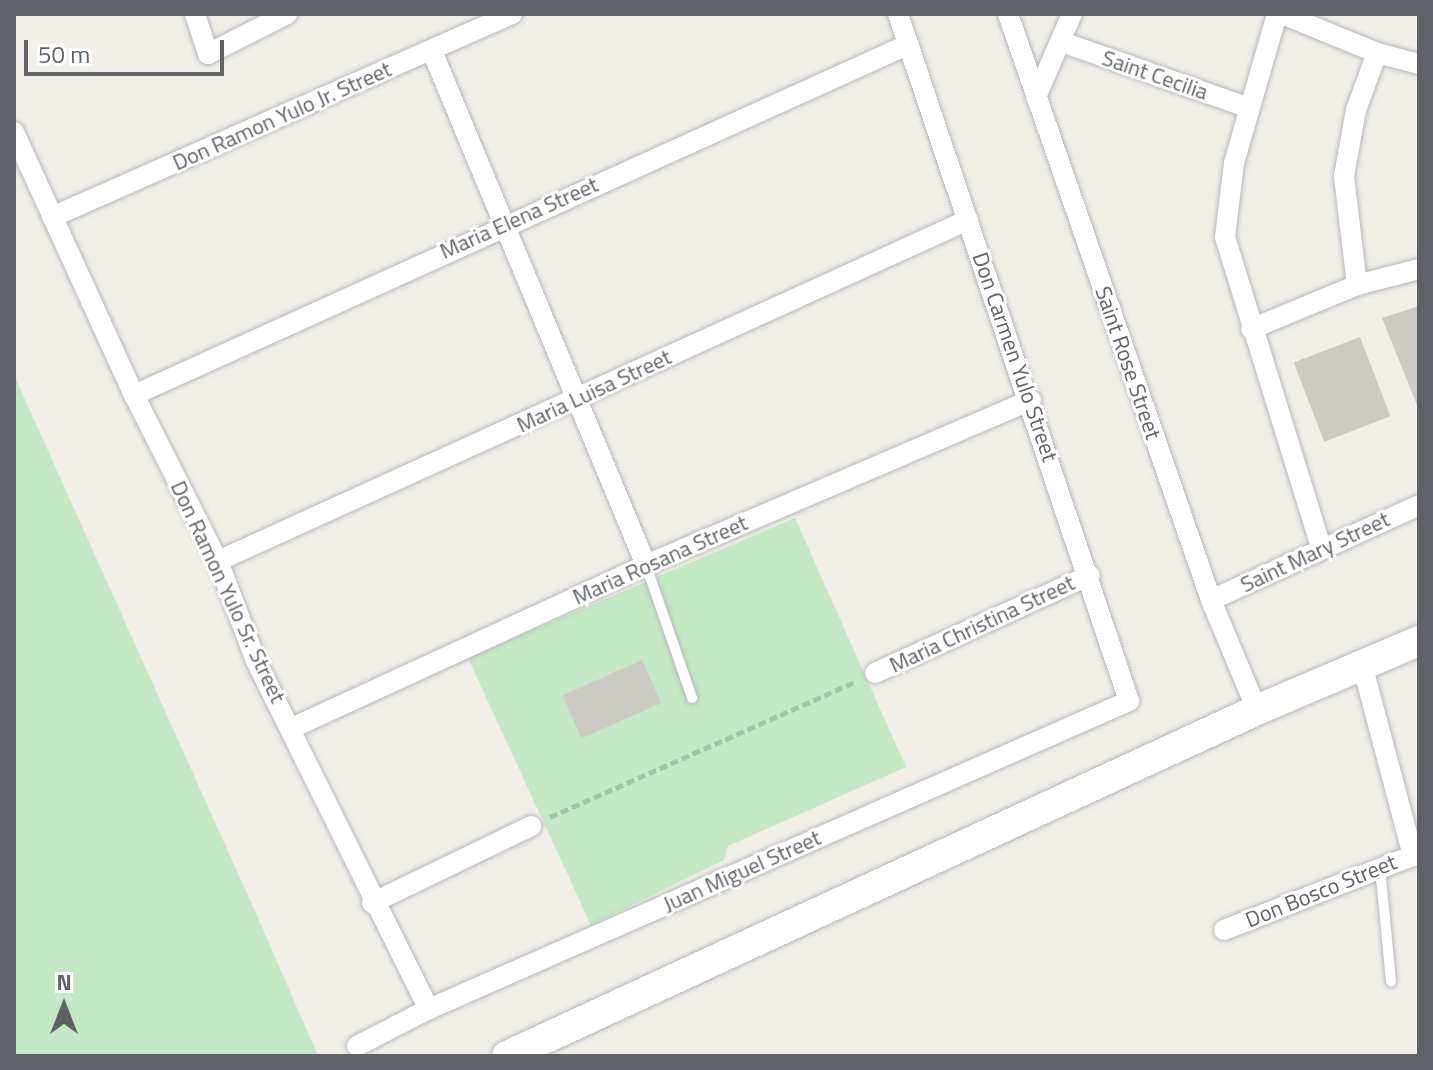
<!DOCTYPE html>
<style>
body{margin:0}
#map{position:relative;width:1433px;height:1070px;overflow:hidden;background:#f1efe8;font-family:"Titillium Web",sans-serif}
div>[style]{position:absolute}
.green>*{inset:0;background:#c5e8c5}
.building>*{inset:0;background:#cccac5;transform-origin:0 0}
.path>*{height:5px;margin-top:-2.5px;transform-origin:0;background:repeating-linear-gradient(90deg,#9cc7a9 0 8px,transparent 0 12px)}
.roads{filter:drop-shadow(0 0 2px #b5b8bc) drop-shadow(0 0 2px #b5b8bc)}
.lane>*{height:10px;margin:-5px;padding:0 5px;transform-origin:5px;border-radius:5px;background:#fff}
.street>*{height:20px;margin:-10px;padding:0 10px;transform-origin:10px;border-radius:10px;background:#fff}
.secondary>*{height:30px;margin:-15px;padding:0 15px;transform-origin:15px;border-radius:15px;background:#fff}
span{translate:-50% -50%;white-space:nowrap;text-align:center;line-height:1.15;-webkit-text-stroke:6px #fff;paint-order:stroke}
.street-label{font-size:22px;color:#5f6368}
.frame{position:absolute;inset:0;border:16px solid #5f6368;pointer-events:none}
.north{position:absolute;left:24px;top:966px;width:80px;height:80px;-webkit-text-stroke:6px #fff;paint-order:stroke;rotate:0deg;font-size:22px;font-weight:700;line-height:32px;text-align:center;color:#5f6368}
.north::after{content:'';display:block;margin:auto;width:28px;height:36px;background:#5f6368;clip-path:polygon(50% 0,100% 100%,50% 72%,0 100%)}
.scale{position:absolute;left:24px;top:40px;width:200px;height:36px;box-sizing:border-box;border:4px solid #5f6368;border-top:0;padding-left:10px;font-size:24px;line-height:28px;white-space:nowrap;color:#5f6368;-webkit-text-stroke:6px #fff;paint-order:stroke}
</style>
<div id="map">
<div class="green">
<div style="clip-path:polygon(14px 375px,258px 918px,318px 1056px,14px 1056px)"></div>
<div style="clip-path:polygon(795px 518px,906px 767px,728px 846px,724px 860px,591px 925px,468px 658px)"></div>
</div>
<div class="building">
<div style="clip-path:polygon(1419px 306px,1419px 410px,1382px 318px)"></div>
<div style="left:1360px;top:337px;width:85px;height:71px;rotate:69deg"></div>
<div style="left:642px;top:660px;width:47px;height:87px;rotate:66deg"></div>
</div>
<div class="path">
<div style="left:550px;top:817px;width:334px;rotate:-23.9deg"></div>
</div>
<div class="roads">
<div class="lane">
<div style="left:646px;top:565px;width:141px;rotate:70.9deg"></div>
<div style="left:1380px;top:867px;width:115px;rotate:84.5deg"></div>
</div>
<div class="street">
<div style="left:195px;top:14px;width:42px;rotate:72deg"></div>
<div style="left:208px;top:54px;width:89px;rotate:-26.9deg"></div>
<div style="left:1008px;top:14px;width:620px;rotate:70.89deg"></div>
<div style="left:1211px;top:600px;width:119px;rotate:67.3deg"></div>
<div style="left:1277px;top:14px;width:155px;rotate:106.1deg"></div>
<div style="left:1234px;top:163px;width:75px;rotate:96.9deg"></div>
<div style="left:1225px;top:237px;width:325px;rotate:72.8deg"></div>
<div style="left:1282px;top:14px;width:103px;rotate:22.3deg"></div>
<div style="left:1377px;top:53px;width:43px;rotate:14.7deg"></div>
<div style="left:1062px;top:42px;width:196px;rotate:19.4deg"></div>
<div style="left:432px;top:51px;width:557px;rotate:67.4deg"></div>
<div style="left:1036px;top:97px;width:90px;rotate:-66.6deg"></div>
<div style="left:14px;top:132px;width:289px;rotate:65.5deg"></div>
<div style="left:134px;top:395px;width:186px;rotate:63.2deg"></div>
<div style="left:218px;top:561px;width:107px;rotate:69.2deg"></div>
<div style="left:256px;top:661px;width:389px;rotate:63.6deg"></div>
<div style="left:52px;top:217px;width:503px;rotate:-23.81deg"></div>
<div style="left:1357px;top:285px;width:110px;rotate:-96.8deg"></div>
<div style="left:1344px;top:176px;width:67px;rotate:-79.7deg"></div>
<div style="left:1356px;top:110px;width:61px;rotate:-69.8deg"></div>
<div style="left:1251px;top:329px;width:115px;rotate:-22.5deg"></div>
<div style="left:1357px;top:285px;width:64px;rotate:-14.5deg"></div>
<div style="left:134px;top:395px;width:849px;rotate:-24.36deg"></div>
<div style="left:218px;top:561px;width:824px;rotate:-24.45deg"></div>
<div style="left:1211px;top:600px;width:229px;rotate:-24.5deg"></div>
<div style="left:1363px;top:668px;width:195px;rotate:75.1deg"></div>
<div style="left:875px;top:673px;width:236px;rotate:-24.5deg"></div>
<div style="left:292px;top:728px;width:390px;rotate:-24.7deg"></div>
<div style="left:646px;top:565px;width:419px;rotate:-23.2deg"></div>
<div style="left:372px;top:903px;width:177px;rotate:-25.8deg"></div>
<div style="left:1224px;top:930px;width:210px;rotate:-21.5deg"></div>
<div style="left:357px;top:1046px;width:81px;rotate:-27.2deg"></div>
<div style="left:429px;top:1009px;width:765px;rotate:-23.75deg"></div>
<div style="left:1129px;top:701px;width:725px;rotate:-108.58deg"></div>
</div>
<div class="secondary">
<div style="left:507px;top:1056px;width:826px;rotate:-24.77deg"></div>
<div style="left:1257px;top:710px;width:176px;rotate:-23.1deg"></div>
</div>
</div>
<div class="street-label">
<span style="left:1155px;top:75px;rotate:19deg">Saint Cecilia</span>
<span style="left:282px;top:116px;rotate:-24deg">Don Ramon Yulo Jr. Street</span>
<span style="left:519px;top:218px;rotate:-24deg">Maria Elena Street</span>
<span style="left:1015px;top:357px;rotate:71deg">Don Carmen Yulo Street</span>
<span style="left:1128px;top:363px;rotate:71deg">Saint Rose Street</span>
<span style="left:594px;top:391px;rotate:-25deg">Maria Luisa Street</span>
<span style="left:1315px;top:552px;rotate:-25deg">Saint Mary Street</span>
<span style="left:660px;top:560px;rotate:-24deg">Maria Rosana Street</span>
<span style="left:228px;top:592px;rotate:65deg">Don Ramon Yulo Sr. Street</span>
<span style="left:982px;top:624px;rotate:-25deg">Maria Christina Street</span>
<span style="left:742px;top:871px;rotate:-24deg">Juan Miguel Street</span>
<span style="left:1321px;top:891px;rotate:-22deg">Don Bosco Street</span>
</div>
<div class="frame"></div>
<div class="north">N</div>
<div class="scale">50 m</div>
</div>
